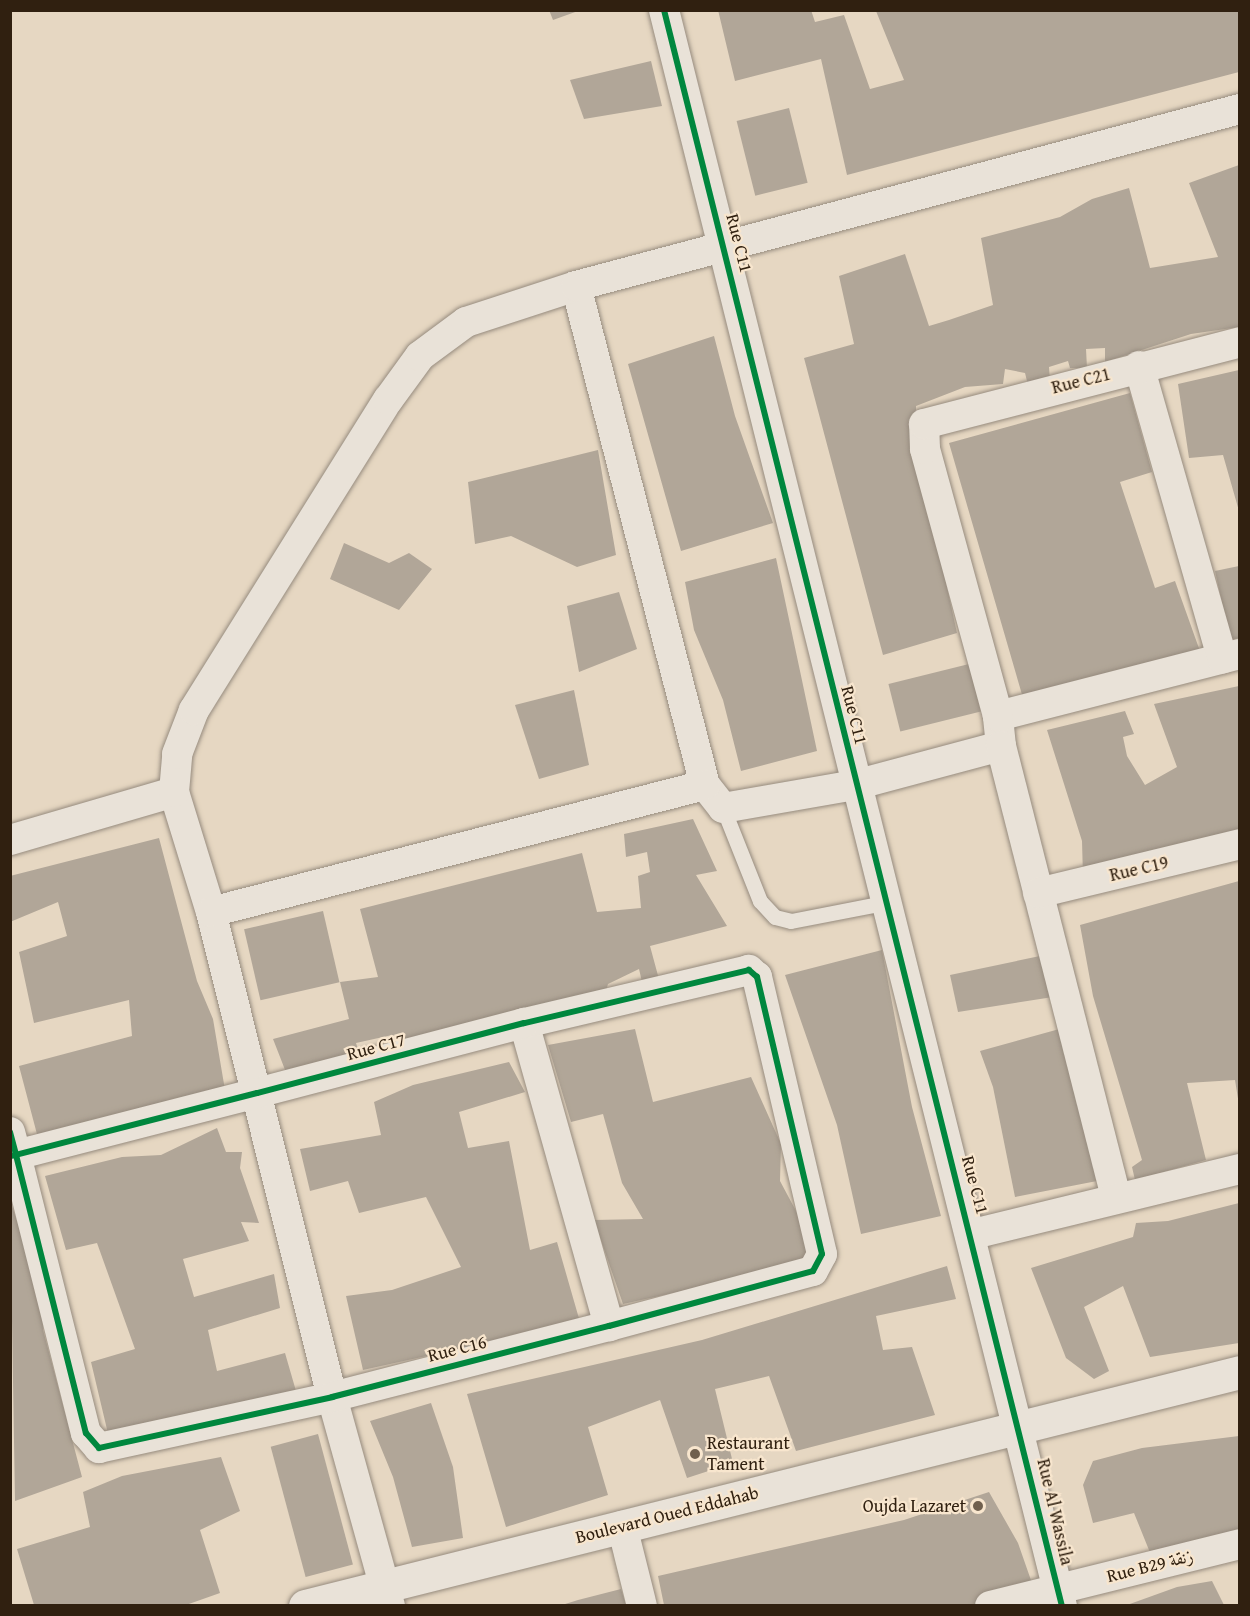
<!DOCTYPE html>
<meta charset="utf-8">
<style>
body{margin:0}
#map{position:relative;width:1250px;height:1616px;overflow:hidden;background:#e6d7c2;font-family:"Gentium Book Plus",Amiri,serif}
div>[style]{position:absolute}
.building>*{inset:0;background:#b1a698;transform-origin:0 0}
.roads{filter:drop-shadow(0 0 2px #968b7e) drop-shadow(0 0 2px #968b7e)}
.service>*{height:15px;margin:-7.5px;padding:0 7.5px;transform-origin:7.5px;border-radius:7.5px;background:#e9e2d8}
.minor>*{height:30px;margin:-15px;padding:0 15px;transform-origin:15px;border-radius:15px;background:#e9e2d8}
.tertiary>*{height:33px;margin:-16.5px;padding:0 16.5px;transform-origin:16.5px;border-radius:16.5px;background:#e9e2d8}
.cycleway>*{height:6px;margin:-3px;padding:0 3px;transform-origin:3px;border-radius:3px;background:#00873e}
.dots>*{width:16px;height:16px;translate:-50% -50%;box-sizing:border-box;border:3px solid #f8e6ce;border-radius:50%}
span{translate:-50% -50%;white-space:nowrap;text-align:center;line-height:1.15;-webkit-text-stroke:4.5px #f8e6ce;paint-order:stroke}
.street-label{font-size:18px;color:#302010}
.poi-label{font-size:18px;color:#302010}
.left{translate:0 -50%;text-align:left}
.right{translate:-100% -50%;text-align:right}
.frame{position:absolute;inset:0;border:12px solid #302010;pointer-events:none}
</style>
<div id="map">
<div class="building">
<div style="clip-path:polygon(549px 10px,577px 10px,578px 11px,553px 20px)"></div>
<div style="clip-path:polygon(718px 10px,811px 10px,815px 22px,844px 15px,870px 89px,904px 80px,876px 11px,1239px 10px,1239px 72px,847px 175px,821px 59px,735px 81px)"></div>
<div style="clip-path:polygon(651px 61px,662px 106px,584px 119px,570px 80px)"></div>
<div style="left:789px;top:108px;width:77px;height:54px;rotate:76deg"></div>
<div style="clip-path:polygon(1239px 165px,1239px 327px,1191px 334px,1105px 362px,1105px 348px,1086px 349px,1087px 368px,1070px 368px,1068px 361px,1049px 367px,1050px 382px,1028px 385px,1025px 373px,1005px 369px,1003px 384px,965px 387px,916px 406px,916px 445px,957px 633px,883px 655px,804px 358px,854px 344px,839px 276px,905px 254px,929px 326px,949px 320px,993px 305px,981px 238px,1060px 217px,1092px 199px,1129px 188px,1150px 268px,1218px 257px,1189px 183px)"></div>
<div style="clip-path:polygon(714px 336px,735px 416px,773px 523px,681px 551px,628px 364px)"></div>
<div style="clip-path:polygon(1239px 370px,1239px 511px,1223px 455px,1189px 458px,1178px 384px)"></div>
<div style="clip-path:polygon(1130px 393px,1152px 472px,1120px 482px,1155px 588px,1175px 581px,1201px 654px,1023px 698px,949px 443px)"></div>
<div style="clip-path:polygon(598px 450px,616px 555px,577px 567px,511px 536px,475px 544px,468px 482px)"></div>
<div style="clip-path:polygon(344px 543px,389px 563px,409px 553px,432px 569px,399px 610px,330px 579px)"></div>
<div style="clip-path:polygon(776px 558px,817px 751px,741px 771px,723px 700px,694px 630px,685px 582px)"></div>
<div style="clip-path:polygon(1239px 566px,1239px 638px,1230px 640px,1215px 571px)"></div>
<div style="clip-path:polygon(619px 592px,637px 649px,579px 672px,567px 606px)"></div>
<div style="left:969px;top:664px;width:49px;height:83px;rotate:76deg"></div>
<div style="clip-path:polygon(1239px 686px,1239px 836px,1083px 877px,1082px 841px,1047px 730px,1125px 711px,1134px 734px,1123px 737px,1127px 756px,1145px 785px,1177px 767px,1154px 704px)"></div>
<div style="clip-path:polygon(574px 690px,589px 765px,539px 779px,515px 705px)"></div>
<div style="clip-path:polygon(693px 819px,717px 871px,696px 875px,727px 926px,650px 946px,660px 983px,643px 986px,639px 969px,608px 984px,605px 994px,428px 1047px,392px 1035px,356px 1043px,361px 1059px,289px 1080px,273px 1039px,349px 1019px,340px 982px,378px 977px,360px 909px,582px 853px,597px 912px,641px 908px,638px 876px,650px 872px,647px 852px,626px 857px,624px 834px)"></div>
<div style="clip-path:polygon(159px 838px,197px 981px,213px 1019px,225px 1090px,38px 1138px,19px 1066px,132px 1036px,129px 1000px,34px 1023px,19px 952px,67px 936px,58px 902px,10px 922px,10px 876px)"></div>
<div style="clip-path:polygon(1239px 881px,1239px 1105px,1235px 1080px,1187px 1083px,1206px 1160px,1135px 1180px,1132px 1167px,1142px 1160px,1093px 996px,1080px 925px)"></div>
<div style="left:323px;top:911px;width:73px;height:81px;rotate:77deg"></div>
<div style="clip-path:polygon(882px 950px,912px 1107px,941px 1216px,861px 1234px,837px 1125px,785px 975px)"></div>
<div style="clip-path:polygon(1040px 956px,1053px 997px,958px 1012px,950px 975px)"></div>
<div style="clip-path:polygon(1063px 1028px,1097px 1181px,1015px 1197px,993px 1087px,980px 1051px)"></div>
<div style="clip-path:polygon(635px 1029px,653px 1102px,751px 1077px,781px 1144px,780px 1181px,803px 1224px,809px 1263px,623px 1304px,594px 1220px,643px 1219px,622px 1183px,603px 1114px,571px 1122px,548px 1045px)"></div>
<div style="clip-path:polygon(509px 1062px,525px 1092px,459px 1112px,468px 1148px,509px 1141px,530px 1250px,557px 1242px,580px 1322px,363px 1370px,346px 1296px,392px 1290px,461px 1267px,426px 1197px,359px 1213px,348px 1181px,310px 1191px,300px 1149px,381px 1135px,374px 1102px,413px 1085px)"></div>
<div style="clip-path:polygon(217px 1128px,226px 1152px,242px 1152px,240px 1168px,259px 1223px,241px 1222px,249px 1241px,183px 1259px,194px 1297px,274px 1274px,280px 1308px,208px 1330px,217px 1371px,285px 1353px,296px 1391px,110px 1442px,91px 1362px,135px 1349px,97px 1243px,66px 1250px,45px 1176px,122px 1157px,161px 1155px)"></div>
<div style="clip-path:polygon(10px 1200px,42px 1297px,43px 1330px,82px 1477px,15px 1501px)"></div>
<div style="clip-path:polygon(1239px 1203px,1239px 1343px,1150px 1357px,1123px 1286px,1084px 1307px,1109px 1371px,1094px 1379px,1066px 1358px,1031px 1268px,1133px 1237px,1136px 1223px,1168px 1221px)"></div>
<div style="clip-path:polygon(947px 1266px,956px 1299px,876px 1316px,883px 1350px,912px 1347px,935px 1415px,796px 1451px,769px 1376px,715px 1389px,733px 1463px,687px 1478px,660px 1400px,588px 1427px,608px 1495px,506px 1527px,467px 1394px,702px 1340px)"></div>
<div style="clip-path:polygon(431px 1403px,453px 1467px,463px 1538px,412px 1547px,393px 1477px,370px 1421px)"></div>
<div style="left:318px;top:1434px;width:135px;height:49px;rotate:75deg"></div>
<div style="clip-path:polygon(1239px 1436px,1239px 1530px,1151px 1555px,1134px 1513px,1093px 1523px,1083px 1485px,1093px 1461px,1142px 1448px)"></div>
<div style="clip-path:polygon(221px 1457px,240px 1511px,200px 1530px,220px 1593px,186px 1605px,34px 1605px,17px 1549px,90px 1527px,83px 1492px,122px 1476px)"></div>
<div style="clip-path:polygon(989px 1492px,1018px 1543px,1033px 1586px,980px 1605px,664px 1605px,658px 1576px,904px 1520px)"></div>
<div style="clip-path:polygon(1212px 1581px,1224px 1605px,1127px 1605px,1177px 1587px)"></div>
<div style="clip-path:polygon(621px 1589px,626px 1605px,562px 1605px,578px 1600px)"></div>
</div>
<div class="roads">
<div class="service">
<div style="left:723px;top:808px;width:100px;rotate:68.3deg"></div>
<div style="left:760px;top:901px;width:22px;rotate:47deg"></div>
<div style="left:775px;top:917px;width:16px;rotate:14deg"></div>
<div style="left:791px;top:921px;width:95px;rotate:-11deg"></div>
</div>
<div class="minor">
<div style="left:664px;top:10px;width:1645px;rotate:76deg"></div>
<div style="left:576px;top:286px;width:515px;rotate:75.51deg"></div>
<div style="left:705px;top:785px;width:29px;rotate:52deg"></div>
<div style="left:723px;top:808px;width:134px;rotate:-9.9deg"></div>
<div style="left:855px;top:785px;width:151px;rotate:-15deg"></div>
<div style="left:1001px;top:746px;width:30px;rotate:-96deg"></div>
<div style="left:998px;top:716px;width:250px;rotate:-14.4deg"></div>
<div style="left:1139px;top:366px;width:304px;rotate:74.1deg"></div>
<div style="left:998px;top:716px;width:277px;rotate:-105.3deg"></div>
<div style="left:925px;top:449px;width:25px;rotate:-92deg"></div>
<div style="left:924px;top:424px;width:326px;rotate:-14.5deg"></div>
<div style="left:1001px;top:746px;width:465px;rotate:75.7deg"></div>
<div style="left:174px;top:792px;width:126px;rotate:72.9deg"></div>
<div style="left:211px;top:912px;width:500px;rotate:76deg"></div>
<div style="left:332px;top:1397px;width:217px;rotate:74.5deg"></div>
<div style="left:10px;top:840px;width:171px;rotate:-16.3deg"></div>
<div style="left:174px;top:792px;width:38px;rotate:-85deg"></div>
<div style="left:177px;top:754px;width:47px;rotate:-68.9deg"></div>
<div style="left:194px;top:710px;width:366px;rotate:-58deg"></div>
<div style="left:388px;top:400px;width:54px;rotate:-54deg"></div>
<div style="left:420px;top:356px;width:57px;rotate:-36.5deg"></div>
<div style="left:466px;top:322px;width:116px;rotate:-18.1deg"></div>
<div style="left:576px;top:286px;width:687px;rotate:-14.93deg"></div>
<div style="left:1038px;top:893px;width:208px;rotate:-13.6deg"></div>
<div style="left:211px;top:912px;width:510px;rotate:-14.42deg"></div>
<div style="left:524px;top:1023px;width:315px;rotate:74.3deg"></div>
<div style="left:10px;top:1132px;width:24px;rotate:75deg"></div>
<div style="left:16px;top:1155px;width:287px;rotate:75.9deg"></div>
<div style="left:86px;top:1433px;width:20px;rotate:49deg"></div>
<div style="left:99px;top:1448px;width:239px;rotate:-12.3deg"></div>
<div style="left:332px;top:1397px;width:286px;rotate:-14.4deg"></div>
<div style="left:609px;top:1326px;width:211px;rotate:-15.1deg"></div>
<div style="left:813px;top:1271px;width:19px;rotate:-62deg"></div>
<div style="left:822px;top:1254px;width:285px;rotate:-103.2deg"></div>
<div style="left:757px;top:977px;width:11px;rotate:-139deg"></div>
<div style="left:749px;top:970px;width:231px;rotate:166.7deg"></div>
<div style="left:524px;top:1023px;width:276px;rotate:165.3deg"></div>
<div style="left:257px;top:1093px;width:249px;rotate:165.6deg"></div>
<div style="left:16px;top:1155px;width:6px;rotate:171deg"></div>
<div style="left:973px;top:1234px;width:275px;rotate:-13.7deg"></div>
<div style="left:622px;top:1526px;width:82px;rotate:76deg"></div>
<div style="left:990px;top:1606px;width:258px;rotate:-13.9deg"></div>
</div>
<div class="tertiary">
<div style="left:305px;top:1606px;width:964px;rotate:-14.05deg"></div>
</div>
</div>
<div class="cycleway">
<div style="left:664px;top:10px;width:1645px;rotate:76deg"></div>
<div style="left:10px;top:1132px;width:24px;rotate:75deg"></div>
<div style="left:16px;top:1155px;width:287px;rotate:75.9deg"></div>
<div style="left:86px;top:1433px;width:20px;rotate:49deg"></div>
<div style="left:99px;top:1448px;width:239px;rotate:-12.3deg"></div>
<div style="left:332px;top:1397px;width:286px;rotate:-14.4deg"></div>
<div style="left:609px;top:1326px;width:211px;rotate:-15.1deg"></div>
<div style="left:813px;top:1271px;width:19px;rotate:-62deg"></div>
<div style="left:822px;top:1254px;width:285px;rotate:-103.2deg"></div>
<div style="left:757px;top:977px;width:11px;rotate:-139deg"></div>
<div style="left:749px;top:970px;width:231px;rotate:166.7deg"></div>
<div style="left:524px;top:1023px;width:276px;rotate:165.3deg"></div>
<div style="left:257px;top:1093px;width:249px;rotate:165.6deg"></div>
<div style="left:16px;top:1155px;width:6px;rotate:171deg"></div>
</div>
<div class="dots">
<div style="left:695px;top:1454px;background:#70604e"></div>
<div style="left:978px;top:1506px;background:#70604e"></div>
</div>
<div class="street-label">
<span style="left:739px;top:243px;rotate:76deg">Rue C11</span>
<span style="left:1081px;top:381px;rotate:-14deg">Rue C21</span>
<span style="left:854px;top:715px;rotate:76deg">Rue C11</span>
<span style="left:1139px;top:869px;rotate:-13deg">Rue C19</span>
<span style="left:376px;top:1047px;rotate:-15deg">Rue C17</span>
<span style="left:975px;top:1185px;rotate:75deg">Rue C11</span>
<span style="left:457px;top:1349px;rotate:-14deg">Rue C16</span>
<span style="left:1055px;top:1512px;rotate:77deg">Rue Al Wassila</span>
<span style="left:667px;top:1515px;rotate:-14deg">Boulevard Oued Eddahab</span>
<span style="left:1150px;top:1566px;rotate:-14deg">Rue B29 زنقة</span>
</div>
<div class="poi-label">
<span class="left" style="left:707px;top:1454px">Restaurant<br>Tament</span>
<span class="right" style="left:966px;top:1506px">Oujda Lazaret</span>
</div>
<div class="frame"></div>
</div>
